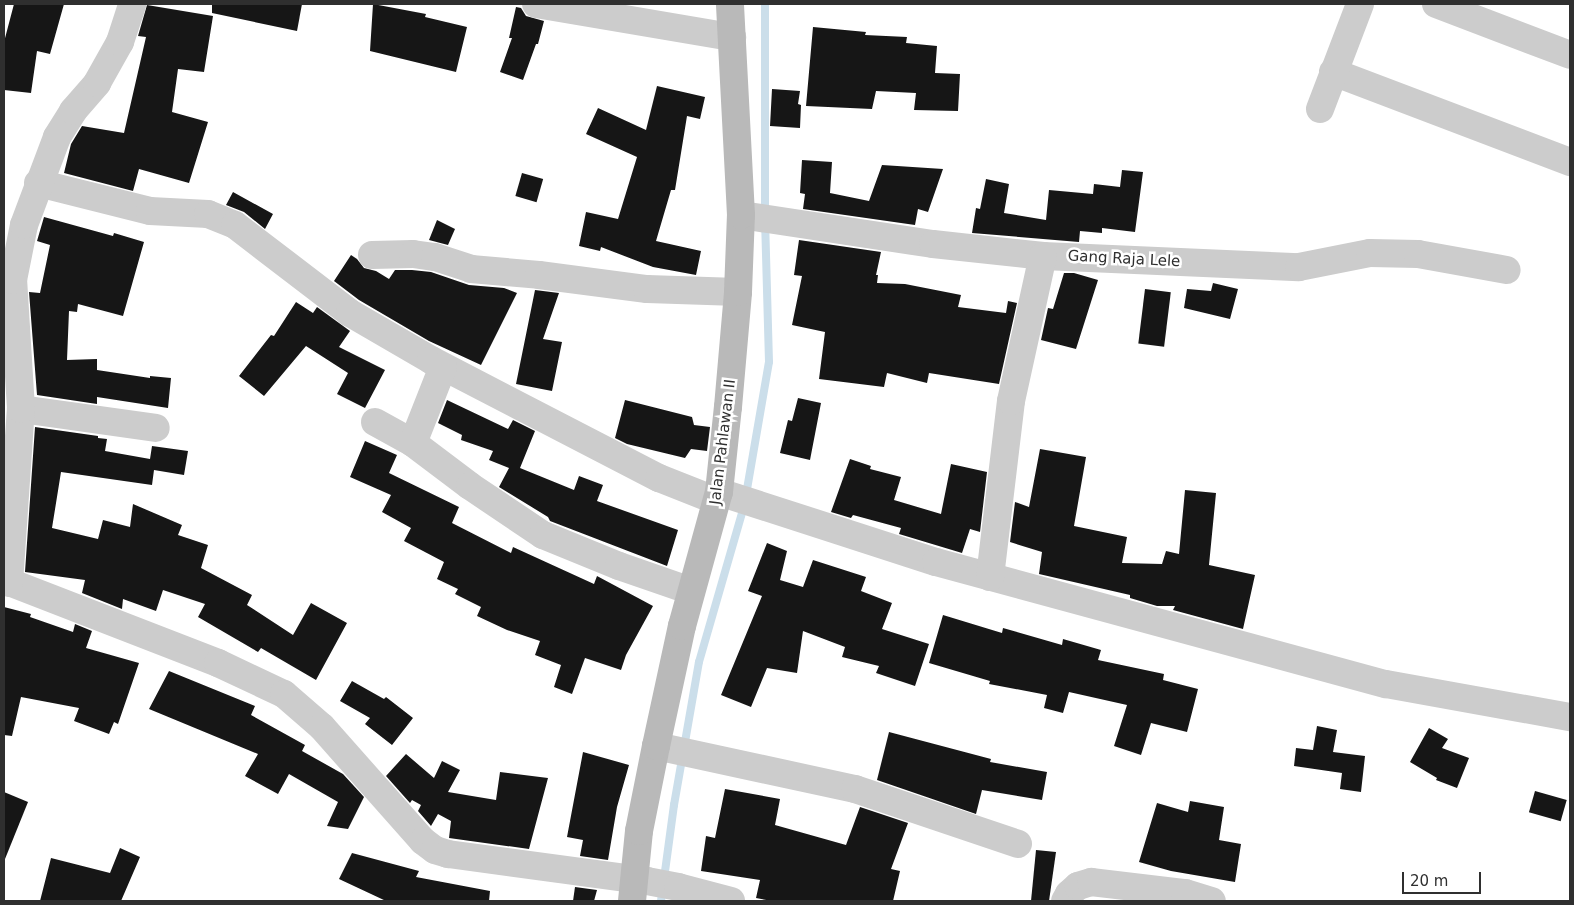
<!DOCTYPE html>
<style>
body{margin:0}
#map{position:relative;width:1574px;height:905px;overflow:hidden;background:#fff;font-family:"DejaVu Sans",sans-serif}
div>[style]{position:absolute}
.stream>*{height:8px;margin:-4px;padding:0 4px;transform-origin:4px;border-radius:4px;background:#cbdeea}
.building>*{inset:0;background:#161616;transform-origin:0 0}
.street>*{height:28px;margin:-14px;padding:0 14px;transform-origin:14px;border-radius:14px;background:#ccc}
.secondary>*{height:28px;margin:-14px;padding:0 14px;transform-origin:14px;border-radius:14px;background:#b9b9b9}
span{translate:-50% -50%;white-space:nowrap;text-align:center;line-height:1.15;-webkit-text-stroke:5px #fff;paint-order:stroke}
.street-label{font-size:15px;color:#2f2f2f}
.frame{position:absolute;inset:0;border:5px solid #2f2f2f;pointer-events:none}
.scale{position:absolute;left:1402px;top:872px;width:79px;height:22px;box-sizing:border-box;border:2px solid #2f2f2f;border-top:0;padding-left:6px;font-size:15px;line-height:18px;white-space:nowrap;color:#2f2f2f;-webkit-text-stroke:4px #fff;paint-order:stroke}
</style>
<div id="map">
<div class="stream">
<div style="left:746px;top:495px;width:135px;rotate:-80.2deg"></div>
<div style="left:769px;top:362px;width:140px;rotate:-91.6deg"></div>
<div style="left:765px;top:222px;width:218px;rotate:-90deg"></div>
<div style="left:661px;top:901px;width:97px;rotate:-82.3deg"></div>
<div style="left:674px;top:805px;width:145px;rotate:-80.1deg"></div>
<div style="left:699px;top:662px;width:162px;rotate:-73.9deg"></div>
</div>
<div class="building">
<div style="clip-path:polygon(14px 4px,64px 4px,50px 54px,37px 51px,31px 93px,4px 90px,4px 42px)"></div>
<div style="clip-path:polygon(212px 4px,302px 4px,297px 31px,212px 13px)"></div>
<div style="clip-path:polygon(373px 4px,426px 14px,425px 17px,467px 27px,456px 72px,370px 51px)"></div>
<div style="clip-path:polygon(147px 5px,213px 16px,204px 72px,178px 69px,172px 112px,208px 122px,189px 183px,139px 169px,133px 191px,64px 173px,71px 144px,82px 126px,124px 133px,146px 37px,138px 36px)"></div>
<div style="clip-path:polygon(516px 7px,521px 8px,526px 16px,544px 21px,538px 44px,536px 44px,523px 80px,500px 72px,512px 38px,509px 38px)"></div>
<div style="clip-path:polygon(813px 27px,866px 32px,865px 35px,907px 37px,906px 43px,937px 46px,935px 73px,960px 74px,958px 111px,914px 110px,916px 93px,876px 91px,872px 109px,806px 106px)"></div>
<div style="clip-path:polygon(657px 86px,705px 97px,700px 119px,687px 116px,675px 190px,671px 190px,656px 241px,701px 251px,696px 275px,653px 267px,601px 247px,600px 251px,579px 246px,586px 212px,618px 219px,637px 157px,586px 134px,598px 108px,646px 130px)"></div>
<div style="clip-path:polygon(772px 89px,800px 91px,798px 104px,801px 105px,800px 128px,770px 126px)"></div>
<div style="clip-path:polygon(802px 160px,832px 162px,830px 193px,869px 201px,882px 165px,943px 169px,928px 212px,918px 209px,915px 225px,803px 209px,805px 194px,800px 193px)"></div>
<div style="clip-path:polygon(1122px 170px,1143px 172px,1135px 232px,1102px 228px,1102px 233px,1080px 231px,1079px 242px,972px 233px,976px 208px,980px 209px,986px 179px,1009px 184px,1004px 213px,1046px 220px,1049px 190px,1093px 194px,1094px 184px,1120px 187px)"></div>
<div style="left:522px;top:173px;width:22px;height:24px;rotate:16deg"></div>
<div style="clip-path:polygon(233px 192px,273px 214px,265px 229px,244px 212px,226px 205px)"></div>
<div style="clip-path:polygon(44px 217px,113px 236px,114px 233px,144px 242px,123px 316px,78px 304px,77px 312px,69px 311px,67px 360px,97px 359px,97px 370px,150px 378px,150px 376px,171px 378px,168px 408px,97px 397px,97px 404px,37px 395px,29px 292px,40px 293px,50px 245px,37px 241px)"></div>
<div style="clip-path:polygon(437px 220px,455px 229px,448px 245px,429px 240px)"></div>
<div style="clip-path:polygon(799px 240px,881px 252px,876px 275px,878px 275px,877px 283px,905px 284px,961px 295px,958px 307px,1006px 313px,1008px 301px,1017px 303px,999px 384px,929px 373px,927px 383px,887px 373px,884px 387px,819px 379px,825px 332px,792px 325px,802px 276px,794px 275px)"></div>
<div style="clip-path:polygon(351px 255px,357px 259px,364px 268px,376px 271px,389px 279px,395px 270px,412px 270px,431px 272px,469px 285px,504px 288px,517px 293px,481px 365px,429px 341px,359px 300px,334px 281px)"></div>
<div style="clip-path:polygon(1064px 273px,1074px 273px,1098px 280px,1076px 349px,1041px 340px,1048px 308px,1053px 309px)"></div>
<div style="clip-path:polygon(1213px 283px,1238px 289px,1230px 319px,1184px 308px,1187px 289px,1211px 291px)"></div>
<div style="left:1145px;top:289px;width:26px;height:55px;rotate:7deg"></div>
<div style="clip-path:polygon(535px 290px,559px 293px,543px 339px,562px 342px,552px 391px,516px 384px)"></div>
<div style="clip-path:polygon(296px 302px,313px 313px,317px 307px,350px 331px,339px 347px,385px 370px,365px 408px,337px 394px,348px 373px,306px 346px,264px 396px,239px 376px,271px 335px,274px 336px)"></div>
<div style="clip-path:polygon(798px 398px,821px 403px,810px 460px,780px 453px,788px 420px,792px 421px)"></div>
<div style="clip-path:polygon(447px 400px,508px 429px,513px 420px,535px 431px,520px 468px,574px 490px,579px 476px,603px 485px,597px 501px,678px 530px,667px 566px,550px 521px,548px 517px,499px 487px,509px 468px,489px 460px,493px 451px,461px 440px,462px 435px,438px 423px)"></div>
<div style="clip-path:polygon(625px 400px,692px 417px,694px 425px,710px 427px,707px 451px,691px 449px,685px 458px,627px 444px,615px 438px)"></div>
<div style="clip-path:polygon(35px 427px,98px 436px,98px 438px,107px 439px,105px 451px,150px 459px,152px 446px,188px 451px,184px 475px,154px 470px,152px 485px,61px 472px,52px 528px,98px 539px,103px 520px,130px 527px,133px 504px,182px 525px,178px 535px,208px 545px,201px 568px,252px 595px,247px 605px,293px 635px,311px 603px,347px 623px,316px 680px,261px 648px,258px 652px,198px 617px,205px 604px,163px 590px,156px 611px,123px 599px,122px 609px,82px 593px,85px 580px,25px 572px)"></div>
<div style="clip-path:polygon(365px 441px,397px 455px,389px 473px,459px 507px,452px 523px,511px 553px,513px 547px,594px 584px,597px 576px,653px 606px,626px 655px,621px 670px,585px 658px,572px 694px,554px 687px,561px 665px,535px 655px,540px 641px,507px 630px,477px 616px,481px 607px,455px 594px,458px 589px,437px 579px,444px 562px,404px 541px,411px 528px,382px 512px,391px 495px,350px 477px)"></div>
<div style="clip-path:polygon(1040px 449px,1086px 457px,1074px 526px,1127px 537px,1122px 563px,1162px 564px,1166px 551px,1179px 554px,1185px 490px,1216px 493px,1209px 565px,1255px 575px,1243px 629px,1173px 610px,1175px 606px,1157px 606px,1130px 598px,1130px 595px,1039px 574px,1042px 552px,1010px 542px,1015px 502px,1029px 507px)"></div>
<div style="clip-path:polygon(850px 459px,871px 466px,870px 469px,901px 477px,894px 500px,941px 514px,951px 464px,987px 472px,980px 532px,970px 529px,962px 553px,899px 534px,901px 528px,853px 515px,851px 518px,831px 512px)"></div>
<div style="clip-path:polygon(767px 543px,787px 551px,780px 580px,803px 587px,813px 560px,866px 577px,861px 591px,892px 603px,882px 629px,929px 644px,915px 686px,876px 673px,879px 666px,842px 657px,845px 647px,803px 631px,797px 673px,767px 668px,751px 707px,721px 695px,762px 596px,748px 591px)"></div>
<div style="clip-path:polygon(4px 607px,31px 614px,30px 617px,73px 632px,75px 624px,92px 631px,86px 648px,139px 663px,118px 724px,114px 722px,109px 734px,74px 721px,79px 708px,21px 697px,12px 736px,4px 735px)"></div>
<div style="clip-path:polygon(943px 615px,1002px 633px,1003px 628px,1062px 645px,1063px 639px,1101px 650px,1098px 660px,1164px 674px,1163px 680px,1198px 689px,1187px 732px,1151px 723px,1141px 755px,1114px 746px,1127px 705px,1069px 692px,1063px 713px,1044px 708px,1047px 695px,989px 684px,990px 681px,929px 663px)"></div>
<div style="clip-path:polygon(169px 671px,255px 706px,251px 715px,305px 745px,302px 751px,343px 774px,364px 797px,348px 829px,327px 826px,338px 802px,289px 774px,278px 794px,245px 776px,258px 754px,149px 709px)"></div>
<div style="clip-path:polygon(352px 681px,384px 699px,386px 697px,413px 718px,392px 745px,365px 724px,370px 718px,340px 701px)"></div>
<div style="clip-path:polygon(1317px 726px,1337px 730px,1333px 752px,1365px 756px,1361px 792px,1340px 789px,1342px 773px,1294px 766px,1296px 748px,1313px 750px)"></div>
<div style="clip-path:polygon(1429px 728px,1448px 739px,1442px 748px,1469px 758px,1457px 788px,1436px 780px,1437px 778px,1410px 762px)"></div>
<div style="clip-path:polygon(889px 732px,991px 759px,990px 762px,1047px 772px,1042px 800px,982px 790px,976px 814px,877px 780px)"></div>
<div style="clip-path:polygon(583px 752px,629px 765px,617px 807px,608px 860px,580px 856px,583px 840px,567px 837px)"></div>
<div style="clip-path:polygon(406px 754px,434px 778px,442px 761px,460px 770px,448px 792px,496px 800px,500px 772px,548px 778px,529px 849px,449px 838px,451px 821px,438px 814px,431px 826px,418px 811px,421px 805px,412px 800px,410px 803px,386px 776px)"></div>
<div style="clip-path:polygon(725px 789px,780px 799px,775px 825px,846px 845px,860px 807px,908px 823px,891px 869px,900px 871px,893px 901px,772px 901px,756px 898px,760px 880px,701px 871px,706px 836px,715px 838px)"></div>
<div style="left:1535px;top:791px;width:33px;height:22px;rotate:16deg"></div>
<div style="clip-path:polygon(4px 792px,28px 802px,5px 859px,4px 859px)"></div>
<div style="clip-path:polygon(1190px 801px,1224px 807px,1219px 840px,1241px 844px,1235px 882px,1171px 871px,1139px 862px,1157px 803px,1188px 812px)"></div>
<div style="clip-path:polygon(120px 848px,140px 857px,121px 901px,40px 901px,51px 858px,110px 873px)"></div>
<div style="clip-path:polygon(1036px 850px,1056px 852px,1049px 901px,1031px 901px)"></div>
<div style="clip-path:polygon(352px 853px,419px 871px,416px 877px,490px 891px,489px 901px,386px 901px,339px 879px)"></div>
<div style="clip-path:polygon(575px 887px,597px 890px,594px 901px,573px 901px)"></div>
</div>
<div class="street">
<div style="left:536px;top:4px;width:199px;rotate:9.6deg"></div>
<div style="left:1436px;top:4px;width:143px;rotate:20.8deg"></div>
<div style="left:1333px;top:72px;width:254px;rotate:20.8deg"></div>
<div style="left:1320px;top:109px;width:112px;rotate:-69.1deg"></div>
<div style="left:38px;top:183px;width:115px;rotate:14deg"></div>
<div style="left:150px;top:211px;width:58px;rotate:3deg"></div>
<div style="left:208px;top:214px;width:29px;rotate:22deg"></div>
<div style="left:235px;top:225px;width:145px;rotate:37.4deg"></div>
<div style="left:350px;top:313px;width:94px;rotate:30.1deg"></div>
<div style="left:431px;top:360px;width:257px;rotate:27.4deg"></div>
<div style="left:659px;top:478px;width:62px;rotate:21.6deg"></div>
<div style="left:741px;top:215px;width:194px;rotate:8.6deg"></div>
<div style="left:933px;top:244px;width:111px;rotate:6.2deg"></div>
<div style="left:1043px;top:256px;width:256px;rotate:2.5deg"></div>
<div style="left:1299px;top:267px;width:72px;rotate:-11.2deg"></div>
<div style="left:1370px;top:253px;width:48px;rotate:1.2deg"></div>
<div style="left:1418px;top:254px;width:90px;rotate:10.2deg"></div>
<div style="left:372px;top:255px;width:41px;rotate:-1.4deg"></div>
<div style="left:413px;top:254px;width:22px;rotate:8deg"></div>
<div style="left:435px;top:257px;width:38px;rotate:18deg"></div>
<div style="left:471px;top:269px;width:68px;rotate:5deg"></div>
<div style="left:539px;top:275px;width:109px;rotate:7.4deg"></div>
<div style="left:647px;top:289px;width:91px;rotate:1.9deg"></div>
<div style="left:21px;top:409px;width:136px;rotate:8deg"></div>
<div style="left:375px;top:422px;width:43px;rotate:28.9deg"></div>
<div style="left:413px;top:443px;width:71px;rotate:37deg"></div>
<div style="left:470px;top:486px;width:88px;rotate:33.9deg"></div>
<div style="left:543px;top:535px;width:82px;rotate:22.2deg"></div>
<div style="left:619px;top:566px;width:76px;rotate:19.1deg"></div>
<div style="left:413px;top:443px;width:82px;rotate:-68.5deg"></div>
<div style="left:719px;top:492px;width:228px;rotate:17.9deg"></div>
<div style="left:936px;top:562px;width:466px;rotate:15.2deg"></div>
<div style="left:1386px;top:684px;width:187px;rotate:10.2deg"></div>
<div style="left:990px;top:577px;width:177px;rotate:-83.2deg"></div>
<div style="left:1011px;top:401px;width:148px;rotate:-77.6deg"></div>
<div style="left:4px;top:580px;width:230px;rotate:21.2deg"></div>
<div style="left:218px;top:663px;width:73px;rotate:25.2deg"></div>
<div style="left:284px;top:694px;width:50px;rotate:41deg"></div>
<div style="left:322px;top:727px;width:152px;rotate:48.5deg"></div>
<div style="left:423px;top:841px;width:15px;rotate:37deg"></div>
<div style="left:435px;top:850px;width:14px;rotate:17deg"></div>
<div style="left:448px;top:854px;width:201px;rotate:7.7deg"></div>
<div style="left:647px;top:881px;width:32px;rotate:11deg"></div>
<div style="left:678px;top:887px;width:55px;rotate:14.8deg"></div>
<div style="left:9px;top:583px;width:174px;rotate:-86.1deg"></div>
<div style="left:21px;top:409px;width:129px;rotate:-93.5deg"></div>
<div style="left:13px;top:280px;width:56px;rotate:-78.7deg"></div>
<div style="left:24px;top:225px;width:94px;rotate:-69.4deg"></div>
<div style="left:57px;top:137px;width:31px;rotate:-58deg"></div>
<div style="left:73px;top:111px;width:37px;rotate:-49deg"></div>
<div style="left:97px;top:83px;width:47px;rotate:-60.7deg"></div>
<div style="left:120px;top:42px;width:40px;rotate:-72deg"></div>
<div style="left:656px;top:746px;width:204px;rotate:12.2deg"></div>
<div style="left:855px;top:789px;width:172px;rotate:18.6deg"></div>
<div style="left:1065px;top:901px;width:8px;rotate:-60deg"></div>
<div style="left:1069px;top:894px;width:12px;rotate:-42deg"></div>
<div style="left:1078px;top:886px;width:14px;rotate:-17deg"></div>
<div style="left:1091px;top:882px;width:95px;rotate:6.7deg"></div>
<div style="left:1185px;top:893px;width:28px;rotate:17deg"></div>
</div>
<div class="secondary">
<div style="left:632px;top:901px;width:70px;rotate:-84.3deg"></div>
<div style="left:639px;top:831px;width:87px;rotate:-78.7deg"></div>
<div style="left:656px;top:746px;width:123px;rotate:-77.8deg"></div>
<div style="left:682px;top:626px;width:139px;rotate:-74.6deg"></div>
<div style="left:719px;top:492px;width:85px;rotate:-84deg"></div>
<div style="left:728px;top:407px;width:115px;rotate:-85deg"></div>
<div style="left:738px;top:292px;width:77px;rotate:-87.8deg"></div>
<div style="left:741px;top:215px;width:211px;rotate:-93deg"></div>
</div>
<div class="street-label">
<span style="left:1124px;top:259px;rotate:3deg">Gang Raja Lele</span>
<span style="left:723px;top:442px;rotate:-83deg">Jalan Pahlawan II</span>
</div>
<div class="frame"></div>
<div class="scale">20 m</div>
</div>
